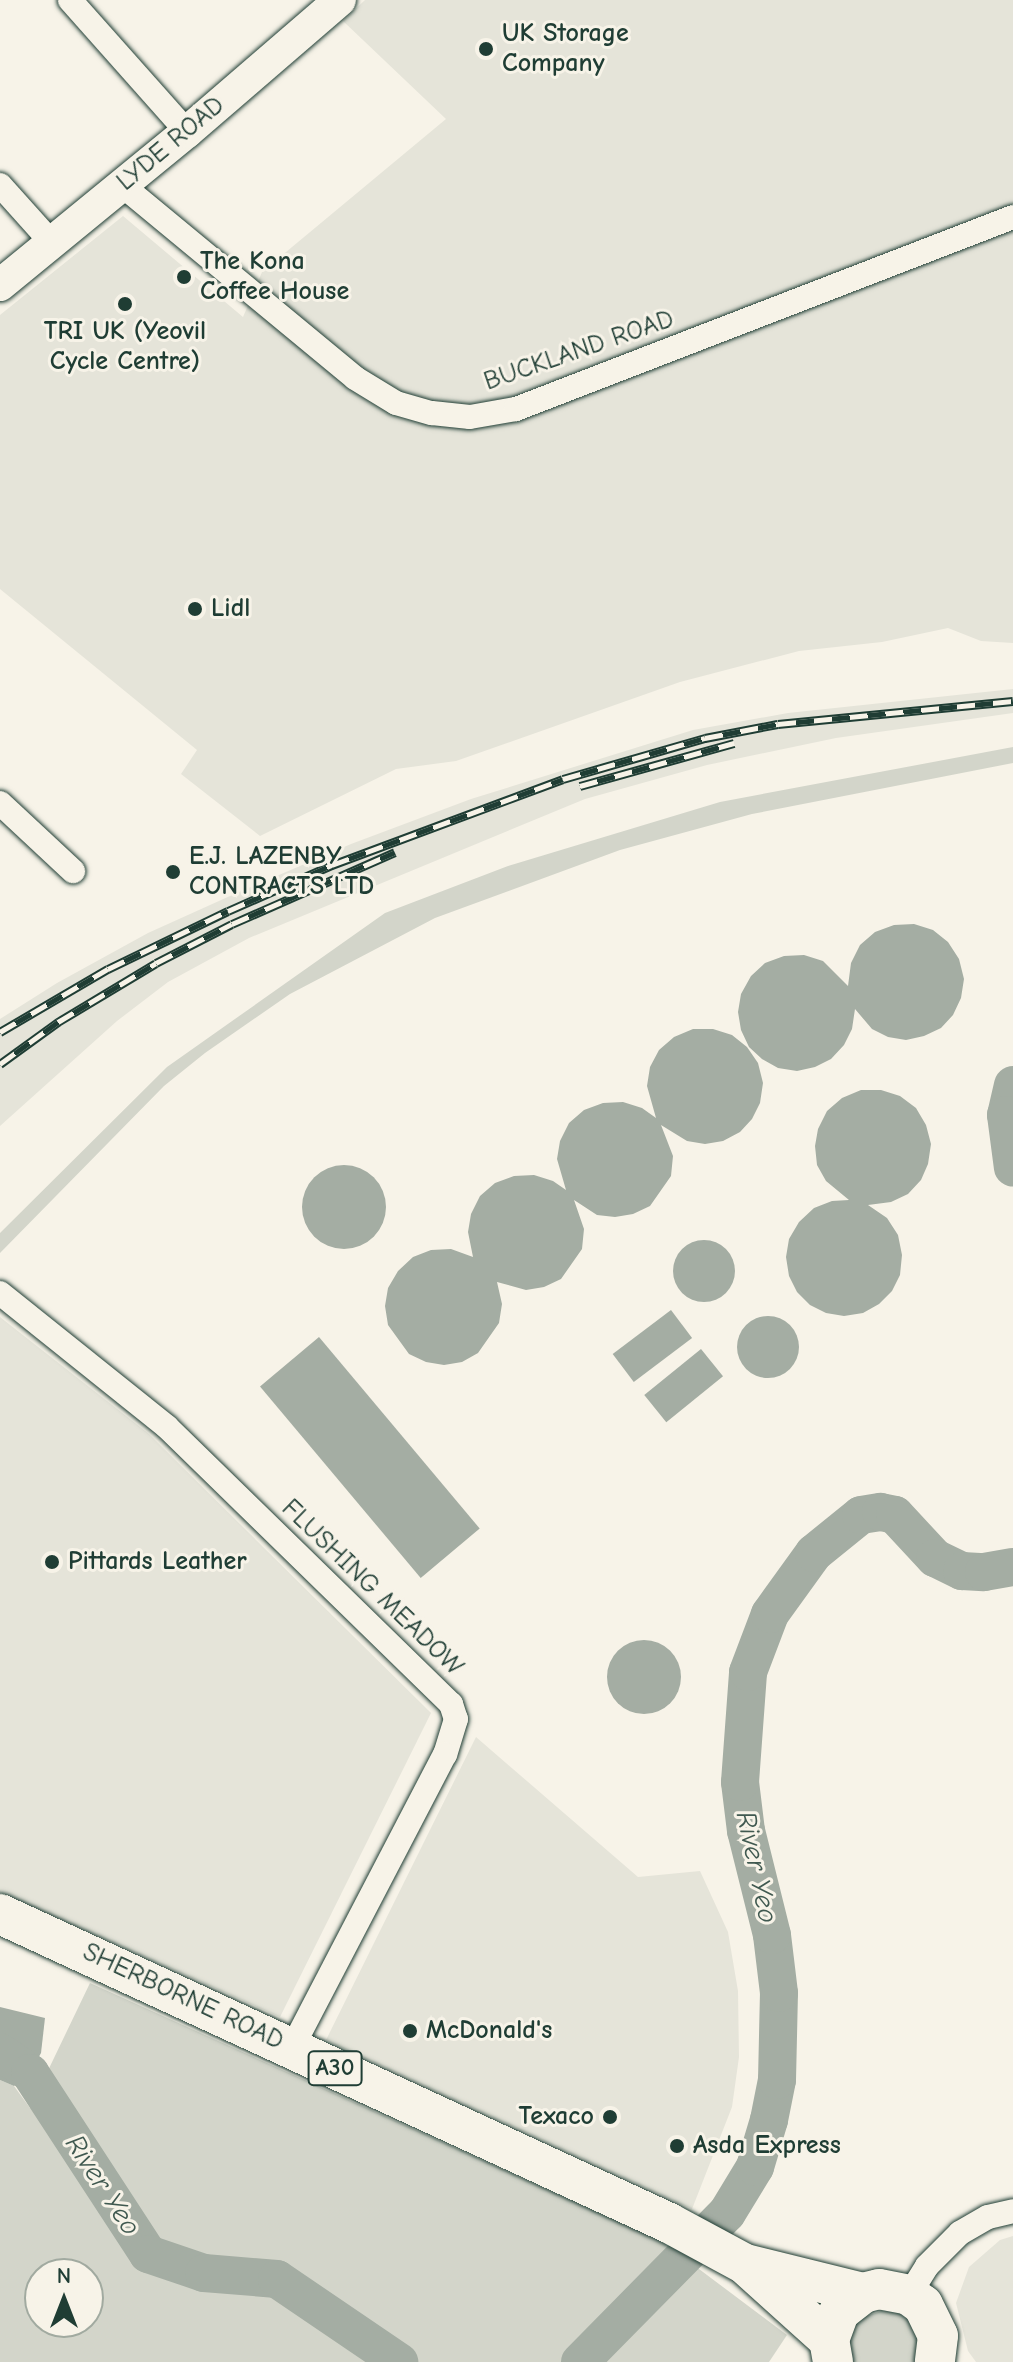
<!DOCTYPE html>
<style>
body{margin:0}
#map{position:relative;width:1013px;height:2362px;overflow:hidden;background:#f7f3e8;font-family:"Comic Neue",sans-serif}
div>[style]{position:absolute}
.built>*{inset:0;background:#e5e4d9}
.green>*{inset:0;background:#d3d5ca}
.water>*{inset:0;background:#a4ada3;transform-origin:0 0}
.round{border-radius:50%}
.river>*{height:38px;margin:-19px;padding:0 19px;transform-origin:19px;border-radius:19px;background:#a4ada3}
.roads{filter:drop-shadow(0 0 2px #1f3d34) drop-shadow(0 0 2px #1f3d34)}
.minor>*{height:24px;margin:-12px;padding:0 12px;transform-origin:12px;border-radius:12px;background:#f7f3e8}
.tertiary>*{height:32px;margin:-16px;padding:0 16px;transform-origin:16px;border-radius:16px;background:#f7f3e8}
.primary>*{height:40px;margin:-20px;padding:0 20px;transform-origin:20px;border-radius:20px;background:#f7f3e8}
.rail>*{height:9px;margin-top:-4.5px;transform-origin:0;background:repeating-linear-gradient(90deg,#f7f3e8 0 18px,#1f3d34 0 36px);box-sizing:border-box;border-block:2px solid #1f3d34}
.dots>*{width:22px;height:22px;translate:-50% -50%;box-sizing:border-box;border:4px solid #f7f3e8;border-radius:50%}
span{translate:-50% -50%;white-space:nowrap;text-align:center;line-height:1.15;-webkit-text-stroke:6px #f7f3e8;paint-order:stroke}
.shield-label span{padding:2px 6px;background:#f7f3e8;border:2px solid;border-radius:6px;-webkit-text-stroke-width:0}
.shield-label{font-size:24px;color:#1f3d34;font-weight:700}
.poi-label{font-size:26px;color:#1f3d34;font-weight:700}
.left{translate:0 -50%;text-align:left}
.right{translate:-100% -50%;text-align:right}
.street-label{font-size:26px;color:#1f3d34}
.water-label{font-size:28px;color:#405950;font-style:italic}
.north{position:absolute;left:24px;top:2258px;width:80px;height:80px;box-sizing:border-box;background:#f7f3e8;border:2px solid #a1aaa0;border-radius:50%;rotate:0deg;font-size:22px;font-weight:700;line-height:32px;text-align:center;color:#1f3d34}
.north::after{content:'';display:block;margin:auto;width:28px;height:36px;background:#1f3d34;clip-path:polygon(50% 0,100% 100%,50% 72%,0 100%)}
</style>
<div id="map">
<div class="built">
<div style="clip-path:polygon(365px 0,1013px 0,1013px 643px,981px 641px,948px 628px,882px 642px,799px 651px,680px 682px,456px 761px,396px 769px,260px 836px,181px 774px,197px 750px,0 589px,0 315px,123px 216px,243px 317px,262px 272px,446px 119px,343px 21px)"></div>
<div style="clip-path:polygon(1013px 689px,1013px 713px,836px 738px,707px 765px,585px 799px,249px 938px,168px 982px,117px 1021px,0 1126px,0 1019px,57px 983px,148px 933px,230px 896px,351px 844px,471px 799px,693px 730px,788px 713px)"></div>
<div style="clip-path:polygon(0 1317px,149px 1434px,431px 1713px,280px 2017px,0 1892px)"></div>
<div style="clip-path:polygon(476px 1737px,638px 1877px,700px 1871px,728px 1932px,738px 1991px,739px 2057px,732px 2107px,692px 2209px,326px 2040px)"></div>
<div style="clip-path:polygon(1013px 2236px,1013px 2362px,976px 2362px,968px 2351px,956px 2303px,969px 2267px,1000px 2240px)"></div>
</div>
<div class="green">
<div style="clip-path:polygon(1013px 747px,1013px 763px,752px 814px,620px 850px,435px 918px,290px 994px,205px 1053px,164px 1086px,0 1253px,0 1233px,167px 1067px,385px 913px,508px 866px,720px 802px)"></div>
<div style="clip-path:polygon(evenodd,90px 1983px,663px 2242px,787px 2335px,769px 2362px,0 2362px,0 2080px,14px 2086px,30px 2108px,90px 1983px,40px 2274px,88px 2274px,88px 2322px,40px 2322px,40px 2274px)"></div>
<div style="clip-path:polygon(885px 2310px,898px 2312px,919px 2329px,922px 2362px,846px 2362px,845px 2340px,860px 2318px)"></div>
</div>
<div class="water">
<div style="clip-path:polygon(914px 924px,933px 930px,948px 942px,959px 959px,964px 979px,961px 998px,953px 1015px,941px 1028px,924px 1036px,906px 1040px,888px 1037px,872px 1029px,855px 1009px,852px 1029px,844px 1045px,831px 1059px,815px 1067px,797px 1071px,778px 1068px,762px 1059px,749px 1047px,741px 1030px,738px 1012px,741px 994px,751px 976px,765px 963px,784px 956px,804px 955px,823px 961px,848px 986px,851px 963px,860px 945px,875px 932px,894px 925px)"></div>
<div style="clip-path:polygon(693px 1029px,713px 1029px,732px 1035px,747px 1047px,758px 1063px,763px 1083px,760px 1103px,752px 1119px,740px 1132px,723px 1141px,705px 1144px,687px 1141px,661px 1125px,673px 1156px,671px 1176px,650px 1206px,633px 1214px,615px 1217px,597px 1215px,574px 1200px,584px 1229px,582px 1249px,561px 1279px,544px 1287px,526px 1290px,497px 1282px,502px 1304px,499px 1323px,478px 1353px,462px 1362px,444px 1365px,426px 1362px,409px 1354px,388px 1325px,385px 1306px,388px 1288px,398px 1271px,413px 1257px,431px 1250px,451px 1249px,473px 1257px,468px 1232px,471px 1214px,480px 1196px,495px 1183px,514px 1176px,534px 1175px,553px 1181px,566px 1190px,557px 1159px,560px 1141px,569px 1123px,584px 1110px,603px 1103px,623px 1102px,642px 1108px,656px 1118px,647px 1086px,650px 1067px,659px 1050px,674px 1037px)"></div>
<div style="clip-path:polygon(861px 1090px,881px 1090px,900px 1096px,916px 1108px,926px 1125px,931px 1144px,928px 1164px,921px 1180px,908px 1194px,891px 1202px,868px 1205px,887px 1218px,898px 1235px,902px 1255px,900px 1275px,892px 1291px,879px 1304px,863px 1313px,844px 1316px,826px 1313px,810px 1305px,797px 1292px,789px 1276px,786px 1257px,789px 1239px,799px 1222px,814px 1208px,832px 1201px,849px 1200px,826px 1181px,817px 1165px,815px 1146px,818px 1129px,827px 1111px,842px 1098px)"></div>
<div class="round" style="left:302px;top:1165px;width:84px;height:84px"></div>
<div class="round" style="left:673px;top:1240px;width:62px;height:62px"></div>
<div style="left:671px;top:1310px;width:35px;height:73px;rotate:53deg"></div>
<div class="round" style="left:737px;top:1316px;width:62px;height:62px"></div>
<div style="left:319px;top:1337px;width:250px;height:77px;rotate:50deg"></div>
<div style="left:701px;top:1349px;width:35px;height:73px;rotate:51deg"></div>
<div class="round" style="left:607px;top:1640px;width:74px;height:74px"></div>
<div style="clip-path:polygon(0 2007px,45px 2018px,41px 2053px,30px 2073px,14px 2086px,0 2080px)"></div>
</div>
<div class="river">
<div style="left:1013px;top:1085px;width:31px;rotate:103deg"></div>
<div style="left:1006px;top:1115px;width:53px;rotate:82.5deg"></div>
<div style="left:0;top:2052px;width:37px;rotate:35deg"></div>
<div style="left:30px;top:2073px;width:216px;rotate:56.9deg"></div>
<div style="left:148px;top:2254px;width:59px;rotate:18.7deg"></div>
<div style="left:204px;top:2273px;width:73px;rotate:4.7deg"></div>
<div style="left:277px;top:2279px;width:148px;rotate:34.2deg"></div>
<div style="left:580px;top:2362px;width:209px;rotate:-45.4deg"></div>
<div style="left:727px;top:2213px;width:54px;rotate:-58.7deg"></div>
<div style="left:755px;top:2167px;width:49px;rotate:-73.4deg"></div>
<div style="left:769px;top:2120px;width:41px;rotate:-78.7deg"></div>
<div style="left:777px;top:2080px;width:87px;rotate:-88.7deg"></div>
<div style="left:779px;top:1993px;width:58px;rotate:-96.9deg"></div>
<div style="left:772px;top:1935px;width:107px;rotate:-104deg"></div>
<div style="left:746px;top:1831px;width:49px;rotate:-97deg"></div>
<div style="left:740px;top:1782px;width:110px;rotate:-85.8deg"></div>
<div style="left:748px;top:1672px;width:62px;rotate:-69.2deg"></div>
<div style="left:770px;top:1614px;width:75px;rotate:-54.2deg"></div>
<div style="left:814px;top:1553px;width:60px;rotate:-39deg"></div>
<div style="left:861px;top:1515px;width:20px;rotate:-9deg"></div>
<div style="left:881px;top:1512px;width:14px;rotate:12deg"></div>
<div style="left:895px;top:1515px;width:59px;rotate:47.1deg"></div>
<div style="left:935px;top:1558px;width:30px;rotate:26deg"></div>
<div style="left:962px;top:1571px;width:22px;rotate:3deg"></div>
<div style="left:984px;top:1572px;width:29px;rotate:-10deg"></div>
</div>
<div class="roads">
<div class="minor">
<div style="left:70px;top:0;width:176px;rotate:48.4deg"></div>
<div style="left:0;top:185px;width:78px;rotate:48.1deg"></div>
<div style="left:123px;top:186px;width:301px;rotate:39.6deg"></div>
<div style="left:355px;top:378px;width:48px;rotate:31.4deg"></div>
<div style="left:396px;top:403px;width:37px;rotate:16deg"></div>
<div style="left:432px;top:413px;width:38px;rotate:6deg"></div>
<div style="left:470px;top:417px;width:47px;rotate:-9.9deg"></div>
<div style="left:516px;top:409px;width:533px;rotate:-21.12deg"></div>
<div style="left:0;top:803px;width:100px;rotate:43deg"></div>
<div style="left:0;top:1293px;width:214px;rotate:38.7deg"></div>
<div style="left:167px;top:1427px;width:397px;rotate:44.3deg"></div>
<div style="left:451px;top:1704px;width:16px;rotate:72deg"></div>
<div style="left:456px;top:1719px;width:37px;rotate:107deg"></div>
<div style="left:445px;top:1754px;width:331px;rotate:117.5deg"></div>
<div style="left:909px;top:2295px;width:34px;rotate:-58deg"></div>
<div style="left:927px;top:2266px;width:47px;rotate:-45deg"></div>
<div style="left:960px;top:2233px;width:32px;rotate:-30deg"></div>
<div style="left:988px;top:2217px;width:26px;rotate:-13deg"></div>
</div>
<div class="tertiary">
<div style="left:0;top:285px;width:242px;rotate:-39.3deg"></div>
<div style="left:187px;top:132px;width:202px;rotate:-40.8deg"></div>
</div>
<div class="primary">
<div style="left:0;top:1914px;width:737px;rotate:24.79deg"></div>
<div style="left:669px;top:2223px;width:86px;rotate:28.3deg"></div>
<div style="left:745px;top:2264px;width:122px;rotate:13.8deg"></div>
<div style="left:748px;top:2267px;width:109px;rotate:42deg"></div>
<div style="left:833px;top:2362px;width:22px;rotate:-100deg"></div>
<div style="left:829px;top:2340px;width:30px;rotate:-70deg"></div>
<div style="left:839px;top:2312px;width:31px;rotate:-38deg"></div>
<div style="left:863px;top:2293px;width:16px;rotate:-14deg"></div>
<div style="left:879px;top:2289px;width:31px;rotate:11deg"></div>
<div style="left:909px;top:2295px;width:17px;rotate:36deg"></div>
<div style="left:923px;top:2305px;width:34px;rotate:64deg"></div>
<div style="left:938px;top:2336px;width:26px;rotate:97deg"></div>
</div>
</div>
<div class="rail">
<div style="left:580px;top:786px;width:160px;rotate:-15.6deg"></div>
<div style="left:0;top:1032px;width:125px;rotate:-30.3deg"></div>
<div style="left:108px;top:969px;width:133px;rotate:-25.8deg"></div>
<div style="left:228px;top:911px;width:114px;rotate:-23.9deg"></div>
<div style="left:332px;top:865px;width:246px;rotate:-20.4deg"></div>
<div style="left:563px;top:779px;width:148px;rotate:-16.1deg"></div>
<div style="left:705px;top:738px;width:74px;rotate:-10.9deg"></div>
<div style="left:778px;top:724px;width:236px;rotate:-5.6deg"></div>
<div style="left:0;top:1064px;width:72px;rotate:-35.9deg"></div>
<div style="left:58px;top:1022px;width:114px;rotate:-31deg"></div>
<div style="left:156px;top:963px;width:85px;rotate:-27.2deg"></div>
<div style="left:232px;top:924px;width:178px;rotate:-23.8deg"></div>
</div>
<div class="dots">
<div style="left:486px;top:49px;background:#1f3d34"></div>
<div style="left:184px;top:277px;background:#1f3d34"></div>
<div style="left:125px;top:304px;background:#1f3d34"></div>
<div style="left:195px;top:609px;background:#1f3d34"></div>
<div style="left:173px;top:872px;background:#1f3d34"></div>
<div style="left:52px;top:1562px;background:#1f3d34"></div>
<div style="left:410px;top:2031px;background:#1f3d34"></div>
<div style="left:610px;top:2117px;background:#1f3d34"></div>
<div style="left:677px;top:2146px;background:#1f3d34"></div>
</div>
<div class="shield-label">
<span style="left:335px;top:2068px">A30</span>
</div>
<div class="poi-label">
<span class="left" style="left:502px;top:49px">UK Storage<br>Company</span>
<span class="left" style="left:200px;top:277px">The Kona<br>Coffee House</span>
<span style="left:125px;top:347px">TRI UK (Yeovil<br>Cycle Centre)</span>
<span class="left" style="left:211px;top:609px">Lidl</span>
<span class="left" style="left:189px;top:872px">E.J. LAZENBY<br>CONTRACTS LTD</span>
<span class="left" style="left:68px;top:1562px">Pittards Leather</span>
<span class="left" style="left:426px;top:2031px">McDonald's</span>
<span class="right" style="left:594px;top:2117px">Texaco</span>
<span class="left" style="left:693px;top:2146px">Asda Express</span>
</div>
<div class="street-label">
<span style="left:171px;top:144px;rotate:-40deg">LYDE ROAD</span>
<span style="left:579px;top:351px;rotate:-19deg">BUCKLAND ROAD</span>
<span style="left:372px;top:1588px;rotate:44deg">FLUSHING MEADOW</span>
<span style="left:183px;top:1997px;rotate:25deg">SHERBORNE ROAD</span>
</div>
<div class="water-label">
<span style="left:757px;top:1867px;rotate:78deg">River Yeo</span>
<span style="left:103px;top:2185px;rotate:57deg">River Yeo</span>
</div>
<div class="north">N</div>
</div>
